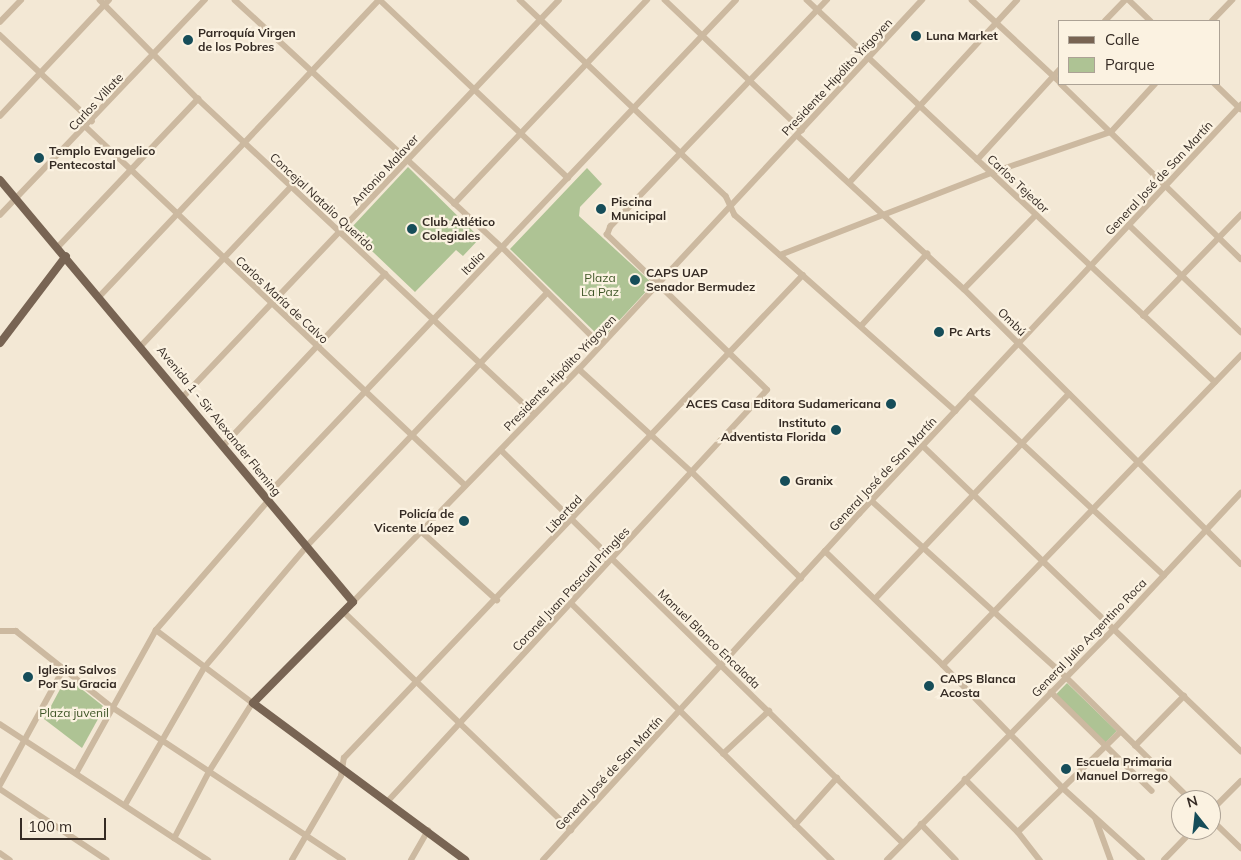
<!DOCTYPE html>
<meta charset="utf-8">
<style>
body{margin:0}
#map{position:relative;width:1241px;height:860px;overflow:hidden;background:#f3e8d5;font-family:Mulish,sans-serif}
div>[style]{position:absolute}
.green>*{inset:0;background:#aec394;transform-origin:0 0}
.minor>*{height:5.5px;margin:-2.75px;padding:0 2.75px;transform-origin:2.75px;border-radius:2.75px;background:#ccb9a0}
.major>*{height:8px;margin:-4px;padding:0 4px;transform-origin:4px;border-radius:4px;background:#786453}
.dots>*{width:14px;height:14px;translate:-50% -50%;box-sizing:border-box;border:2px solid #fbf2e1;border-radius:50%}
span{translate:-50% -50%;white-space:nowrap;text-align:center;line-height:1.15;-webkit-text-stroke:4.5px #fbf2e1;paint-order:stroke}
.poi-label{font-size:12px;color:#352b24;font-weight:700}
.left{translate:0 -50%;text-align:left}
.right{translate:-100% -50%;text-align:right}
.street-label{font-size:12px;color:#352b24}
.park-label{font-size:12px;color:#3e5526}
.legend{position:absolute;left:1058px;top:20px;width:162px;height:65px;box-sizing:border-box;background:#fbf2e1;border:1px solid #aca295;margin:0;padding:6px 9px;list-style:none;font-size:15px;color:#352b24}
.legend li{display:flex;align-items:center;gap:10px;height:25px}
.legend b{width:25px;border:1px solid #aca295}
.north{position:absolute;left:1171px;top:790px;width:50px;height:50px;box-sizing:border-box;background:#fbf2e1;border:1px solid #aca295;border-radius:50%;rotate:344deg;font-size:14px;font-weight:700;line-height:20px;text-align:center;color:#352b24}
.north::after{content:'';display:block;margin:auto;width:18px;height:22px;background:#164d59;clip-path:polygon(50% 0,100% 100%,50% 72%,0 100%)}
.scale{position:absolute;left:20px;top:818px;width:86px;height:22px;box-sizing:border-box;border:2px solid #352b24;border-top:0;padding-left:6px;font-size:15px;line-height:18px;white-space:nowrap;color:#352b24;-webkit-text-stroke:4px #fbf2e1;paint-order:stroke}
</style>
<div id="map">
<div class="green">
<div style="clip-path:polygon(408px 167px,480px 238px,463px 256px,456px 250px,415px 292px,352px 232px,352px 227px)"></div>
<div style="clip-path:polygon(587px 168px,602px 184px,580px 207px,579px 216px,653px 284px,602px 339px,510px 249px)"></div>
<div style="clip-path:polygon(69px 679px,103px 706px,103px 710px,82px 748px,44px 719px,65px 680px)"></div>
<div style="left:1067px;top:683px;width:69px;height:16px;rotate:44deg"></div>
</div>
<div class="minor">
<div style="left:100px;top:0;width:139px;rotate:45.3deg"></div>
<div style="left:198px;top:99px;width:461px;rotate:43.1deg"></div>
<div style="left:235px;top:0;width:364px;rotate:42.8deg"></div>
<div style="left:502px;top:247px;width:139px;rotate:44.7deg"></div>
<div style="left:380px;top:0;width:259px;rotate:43.4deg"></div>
<div style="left:520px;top:0;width:284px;rotate:43.6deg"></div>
<div style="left:726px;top:196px;width:21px;rotate:65deg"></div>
<div style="left:735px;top:215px;width:295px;rotate:41.6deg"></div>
<div style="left:665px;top:0;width:189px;rotate:43.5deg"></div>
<div style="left:807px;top:0;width:559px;rotate:43.11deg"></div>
<div style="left:972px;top:0;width:120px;rotate:43deg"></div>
<div style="left:1129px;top:0;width:30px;rotate:44deg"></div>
<div style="left:1105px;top:21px;width:29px;rotate:-46deg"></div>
<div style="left:1212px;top:21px;width:29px;rotate:-46deg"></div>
<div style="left:0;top:22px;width:30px;rotate:-46deg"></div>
<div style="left:0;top:35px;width:126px;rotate:43.1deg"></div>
<div style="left:1061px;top:84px;width:251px;rotate:44.2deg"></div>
<div style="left:1215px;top:84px;width:36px;rotate:44deg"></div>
<div style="left:0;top:116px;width:159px;rotate:-46.8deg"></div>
<div style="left:86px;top:127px;width:521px;rotate:43.37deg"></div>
<div style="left:797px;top:135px;width:227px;rotate:42.7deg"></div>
<div style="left:964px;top:289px;width:390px;rotate:44.8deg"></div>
<div style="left:977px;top:160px;width:123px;rotate:-47.6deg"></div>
<div style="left:849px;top:183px;width:248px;rotate:-47.4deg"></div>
<div style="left:454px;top:204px;width:281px;rotate:-46.6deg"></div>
<div style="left:0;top:215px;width:297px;rotate:-46.4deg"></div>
<div style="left:1129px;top:225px;width:155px;rotate:43.7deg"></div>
<div style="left:58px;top:247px;width:204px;rotate:-46.6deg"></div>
<div style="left:780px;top:255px;width:226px;rotate:-21.2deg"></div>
<div style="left:991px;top:173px;width:127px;rotate:-18.9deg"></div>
<div style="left:1111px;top:132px;width:65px;rotate:-47.5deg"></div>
<div style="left:964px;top:289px;width:103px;rotate:-45.8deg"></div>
<div style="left:100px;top:296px;width:407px;rotate:-46.7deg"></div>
<div style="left:1143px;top:316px;width:141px;rotate:-45.9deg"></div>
<div style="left:861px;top:326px;width:98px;rotate:-47.5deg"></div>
<div style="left:142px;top:345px;width:217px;rotate:-46.7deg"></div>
<div style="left:579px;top:369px;width:154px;rotate:42.4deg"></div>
<div style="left:693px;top:473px;width:151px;rotate:44.2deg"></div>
<div style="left:970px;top:395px;width:265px;rotate:42.9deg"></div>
<div style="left:184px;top:396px;width:545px;rotate:-46.56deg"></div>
<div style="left:224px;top:445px;width:235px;rotate:-46.7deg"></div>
<div style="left:923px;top:446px;width:441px;rotate:43.8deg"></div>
<div style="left:501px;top:450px;width:562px;rotate:44.35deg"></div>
<div style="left:872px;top:501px;width:262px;rotate:42.2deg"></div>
<div style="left:1066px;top:677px;width:175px;rotate:44.5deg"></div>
<div style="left:421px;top:531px;width:103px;rotate:42.2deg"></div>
<div style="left:825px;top:551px;width:164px;rotate:44deg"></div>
<div style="left:943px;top:665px;width:172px;rotate:45.7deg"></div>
<div style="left:1063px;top:788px;width:107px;rotate:42.3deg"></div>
<div style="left:875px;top:599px;width:282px;rotate:-46.6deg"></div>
<div style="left:353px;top:602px;width:325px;rotate:-45.9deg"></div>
<div style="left:579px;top:369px;width:504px;rotate:-47.09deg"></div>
<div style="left:572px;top:604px;width:365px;rotate:44.6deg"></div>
<div style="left:344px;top:612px;width:315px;rotate:43.8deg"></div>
<div style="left:156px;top:630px;width:121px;rotate:37deg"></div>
<div style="left:253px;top:703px;width:80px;rotate:122.3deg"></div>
<div style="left:210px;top:771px;width:76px;rotate:117.6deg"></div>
<div style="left:0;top:631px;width:16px"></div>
<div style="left:16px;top:631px;width:122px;rotate:38.4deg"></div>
<div style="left:112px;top:707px;width:277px;rotate:33.5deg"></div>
<div style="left:943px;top:665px;width:430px;rotate:-46.1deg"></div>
<div style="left:1051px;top:692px;width:141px;rotate:44.4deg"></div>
<div style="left:0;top:724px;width:249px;rotate:33.2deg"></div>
<div style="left:1135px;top:746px;width:70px;rotate:-45.6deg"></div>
<div style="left:723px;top:754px;width:63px;rotate:-43.1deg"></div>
<div style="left:77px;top:772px;width:162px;rotate:-60.9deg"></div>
<div style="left:156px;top:630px;width:172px;rotate:-49deg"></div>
<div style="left:269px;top:500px;width:12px;rotate:-70deg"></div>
<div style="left:273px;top:489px;width:673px;rotate:-46.56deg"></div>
<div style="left:965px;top:779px;width:75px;rotate:45deg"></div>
<div style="left:1018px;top:832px;width:36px;rotate:52deg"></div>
<div style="left:0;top:785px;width:133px;rotate:-61.3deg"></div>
<div style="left:0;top:789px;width:128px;rotate:33.6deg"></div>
<div style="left:388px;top:801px;width:559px;rotate:-47.32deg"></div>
<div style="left:767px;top:390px;width:223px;rotate:-135.9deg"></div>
<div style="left:607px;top:235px;width:9px;rotate:-69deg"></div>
<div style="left:610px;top:227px;width:314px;rotate:-46.3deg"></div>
<div style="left:125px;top:805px;width:158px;rotate:-60deg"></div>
<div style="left:204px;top:668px;width:160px;rotate:-49.8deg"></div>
<div style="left:307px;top:546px;width:349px;rotate:-46.5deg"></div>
<div style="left:1211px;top:811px;width:42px;rotate:-45deg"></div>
<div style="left:1096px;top:819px;width:44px;rotate:69.9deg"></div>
<div style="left:1211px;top:819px;width:42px;rotate:44deg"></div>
<div style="left:921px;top:824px;width:50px;rotate:45.8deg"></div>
<div style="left:795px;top:825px;width:63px;rotate:-48.2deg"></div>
<div style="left:1018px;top:832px;width:143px;rotate:-44.4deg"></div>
<div style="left:0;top:853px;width:12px;rotate:35deg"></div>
<div style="left:292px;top:860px;width:97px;rotate:-59.7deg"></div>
<div style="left:341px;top:776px;width:18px;rotate:-81deg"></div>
<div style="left:344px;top:758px;width:666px;rotate:-46.46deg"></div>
<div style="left:411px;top:860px;width:34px;rotate:-60deg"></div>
<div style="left:543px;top:860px;width:469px;rotate:-47.6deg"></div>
<div style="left:859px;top:514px;width:560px;rotate:-46.95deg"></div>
<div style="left:887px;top:860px;width:324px;rotate:-45.5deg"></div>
<div style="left:1114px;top:629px;width:186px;rotate:-47deg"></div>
<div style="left:1164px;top:860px;width:42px;rotate:-46deg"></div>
</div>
<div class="major">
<div style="left:0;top:180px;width:550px;rotate:50.09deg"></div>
<div style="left:353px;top:602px;width:142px;rotate:134.7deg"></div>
<div style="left:253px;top:703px;width:264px;rotate:36.5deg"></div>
<div style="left:0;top:343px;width:109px;rotate:-52.8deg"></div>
</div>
<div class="dots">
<div style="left:916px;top:36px;background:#164d59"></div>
<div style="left:188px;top:40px;background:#164d59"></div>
<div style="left:39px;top:158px;background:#164d59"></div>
<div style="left:601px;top:209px;background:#164d59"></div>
<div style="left:412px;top:229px;background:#164d59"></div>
<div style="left:635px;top:280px;background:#164d59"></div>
<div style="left:939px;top:332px;background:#164d59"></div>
<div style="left:891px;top:404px;background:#164d59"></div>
<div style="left:836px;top:430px;background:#164d59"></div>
<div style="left:785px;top:481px;background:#164d59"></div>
<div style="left:464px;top:521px;background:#164d59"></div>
<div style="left:28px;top:677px;background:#164d59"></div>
<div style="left:929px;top:686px;background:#164d59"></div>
<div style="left:1066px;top:769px;background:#164d59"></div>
</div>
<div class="poi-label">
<span class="left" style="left:198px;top:40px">Parroquía Virgen<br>de los Pobres</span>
<span class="left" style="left:926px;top:36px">Luna Market</span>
<span class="left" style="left:49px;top:158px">Templo Evangelico<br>Pentecostal</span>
<span class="left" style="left:611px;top:209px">Piscina<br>Municipal</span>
<span class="left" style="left:422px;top:229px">Club Atlético<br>Colegiales</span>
<span class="left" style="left:646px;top:280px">CAPS UAP<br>Senador Bermudez</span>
<span class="left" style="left:949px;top:332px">Pc Arts</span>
<span class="right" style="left:881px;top:404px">ACES Casa Editora Sudamericana</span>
<span class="right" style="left:826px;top:430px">Instituto<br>Adventista Florida</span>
<span class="left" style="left:795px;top:481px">Granix</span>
<span class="right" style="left:454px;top:521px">Policía de<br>Vicente López</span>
<span class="left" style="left:38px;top:677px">Iglesia Salvos<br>Por Su Gracia</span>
<span class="left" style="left:940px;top:686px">CAPS Blanca<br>Acosta</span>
<span class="left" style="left:1076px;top:769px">Escuela Primaria<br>Manuel Dorrego</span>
</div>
<div class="street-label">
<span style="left:837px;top:77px;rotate:-47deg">Presidente Hipólito Yrigoyen</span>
<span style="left:96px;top:102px;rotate:-47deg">Carlos Villate</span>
<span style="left:385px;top:170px;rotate:-47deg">Antonio Malaver</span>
<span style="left:1159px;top:178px;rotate:-47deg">General José de San Martín</span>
<span style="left:1018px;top:184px;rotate:43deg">Carlos Tejedor</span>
<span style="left:322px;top:202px;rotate:43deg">Concejal Natalio Querido</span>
<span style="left:473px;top:263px;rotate:-46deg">Italia</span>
<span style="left:282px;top:300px;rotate:43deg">Carlos María de Calvo</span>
<span style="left:1012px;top:322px;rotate:44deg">Ombú</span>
<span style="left:560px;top:373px;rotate:-46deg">Presidente Hipólito Yrigoyen</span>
<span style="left:219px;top:421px;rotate:51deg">Avenida 1 - Sir Alexander Fleming</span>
<span style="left:883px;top:474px;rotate:-47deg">General José de San Martín</span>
<span style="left:564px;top:514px;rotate:-47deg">Libertad</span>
<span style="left:571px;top:589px;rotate:-47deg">Coronel Juan Pascual Pringles</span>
<span style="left:1089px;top:638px;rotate:-46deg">General Julio Argentino Roca</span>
<span style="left:709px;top:639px;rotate:44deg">Manuel Blanco Encalada</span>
<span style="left:609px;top:773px;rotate:-47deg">General José de San Martín</span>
</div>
<div class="park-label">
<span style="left:600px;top:285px">Plaza<br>La Paz</span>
<span style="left:74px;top:713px">Plaza juvenil</span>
</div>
<ul class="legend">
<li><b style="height:6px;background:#786453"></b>Calle</li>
<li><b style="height:14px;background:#aec394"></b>Parque</li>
</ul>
<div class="north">N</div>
<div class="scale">100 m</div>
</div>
